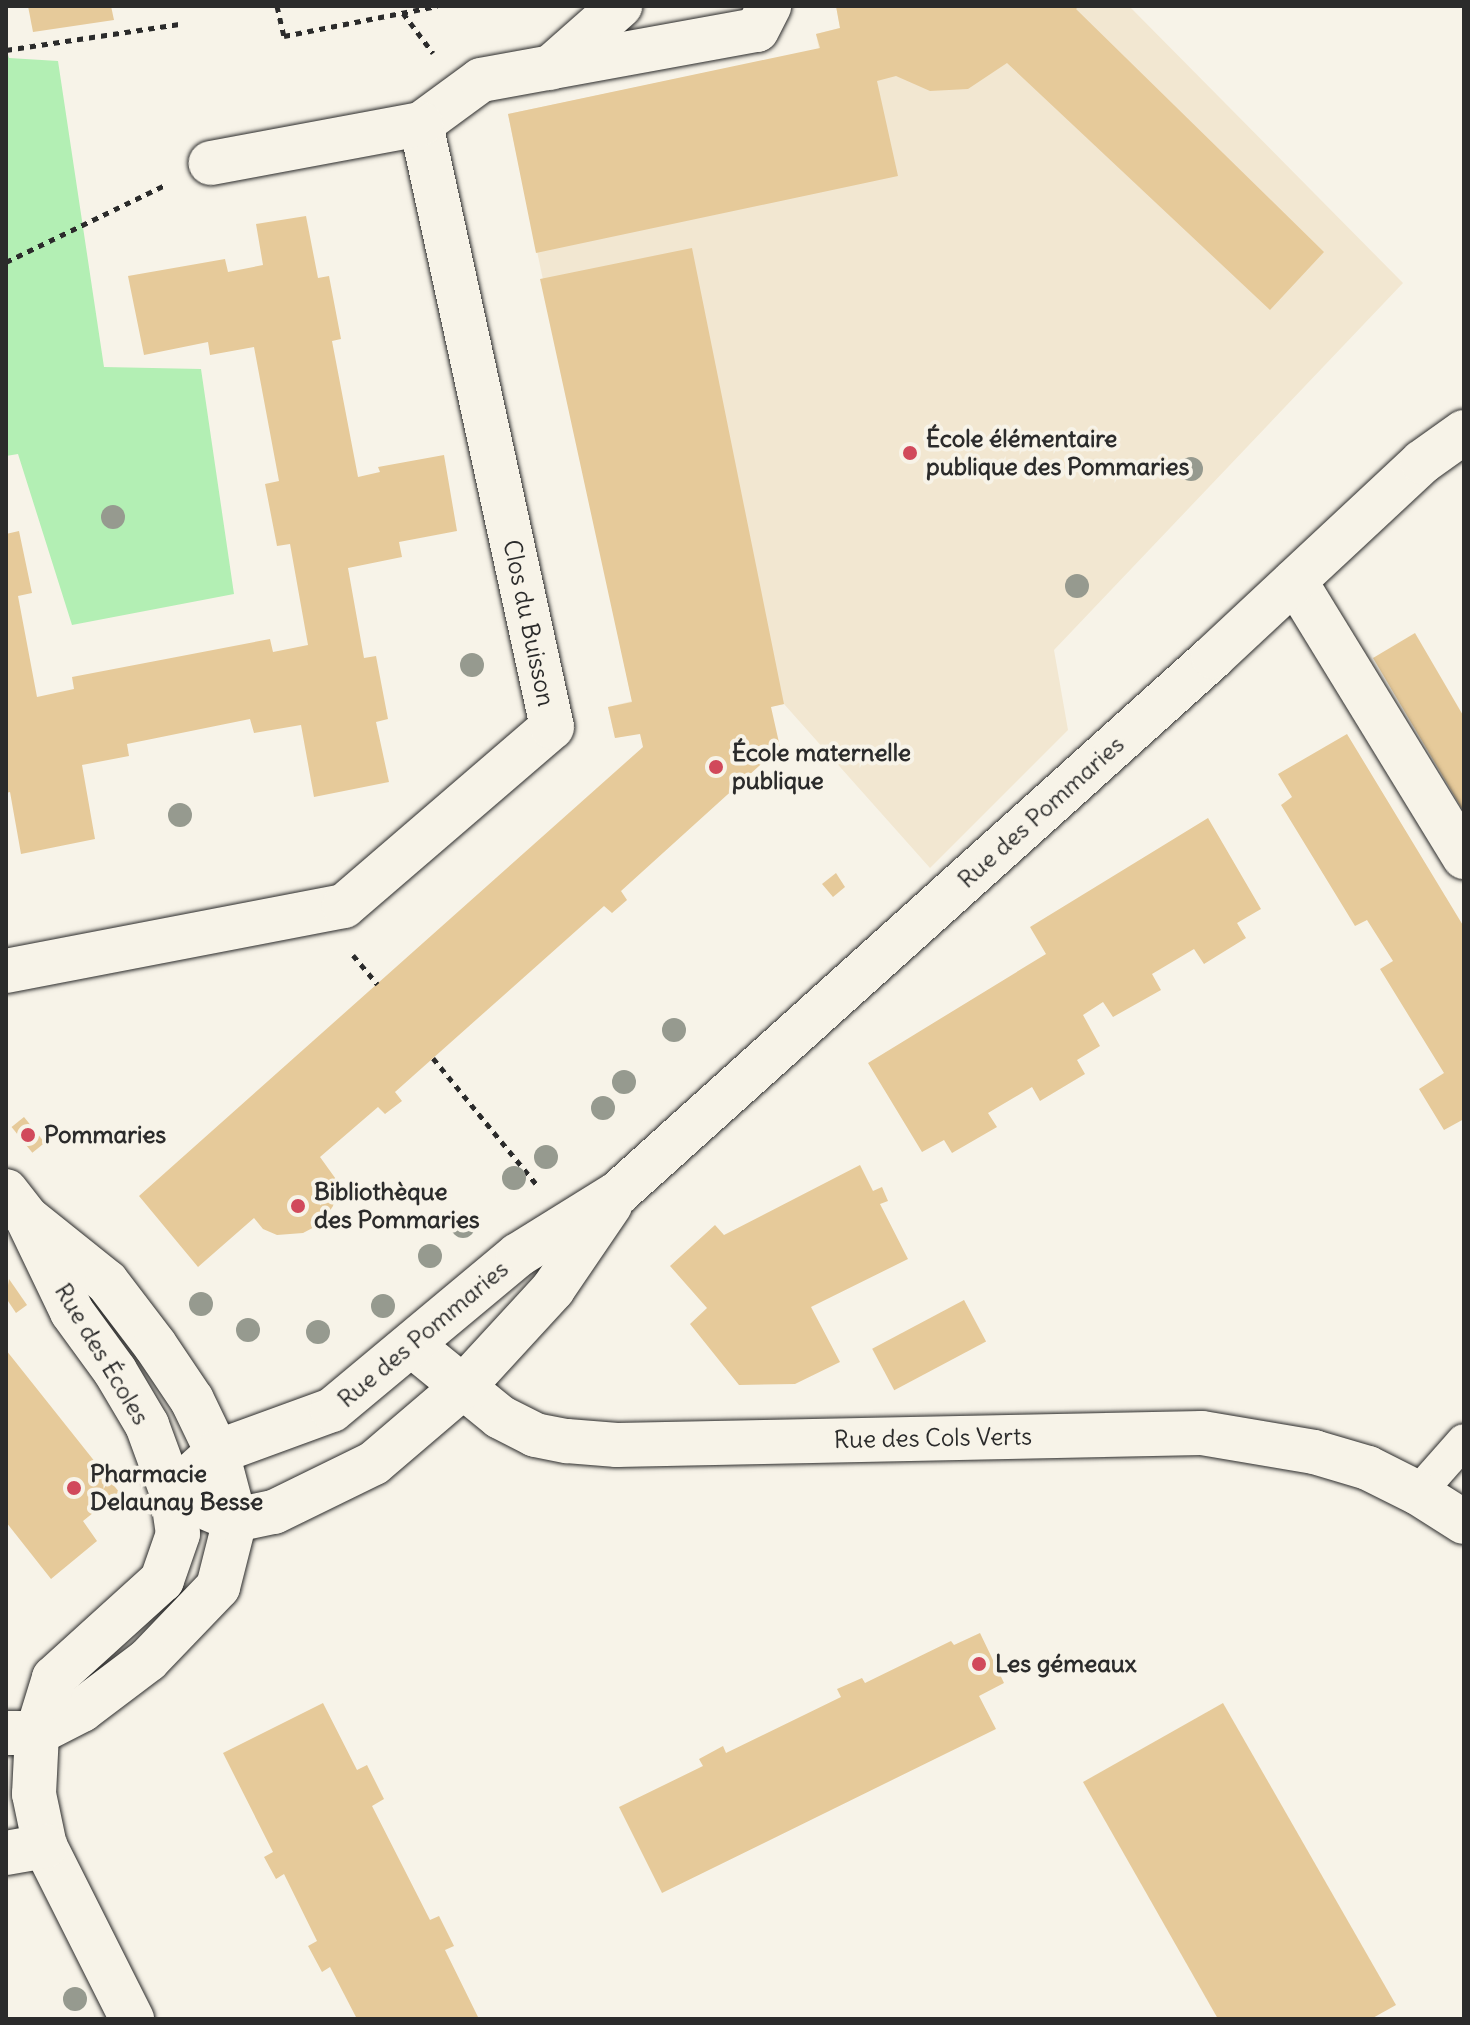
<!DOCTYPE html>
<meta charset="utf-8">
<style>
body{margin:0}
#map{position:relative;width:1470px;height:2025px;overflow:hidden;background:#f7f3e8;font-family:Delius,sans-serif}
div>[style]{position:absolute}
.built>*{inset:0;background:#f2e7d1}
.green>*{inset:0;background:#b3efb4}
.building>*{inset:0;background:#e6ca9a;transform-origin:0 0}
.path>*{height:5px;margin-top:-2.5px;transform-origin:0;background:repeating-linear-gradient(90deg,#2b2b2b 0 6px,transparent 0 12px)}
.roads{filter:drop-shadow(0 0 2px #2b2b2b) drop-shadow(0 0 2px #2b2b2b)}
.lane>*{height:34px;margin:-17px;padding:0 17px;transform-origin:17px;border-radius:17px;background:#f7f3e8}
.street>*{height:44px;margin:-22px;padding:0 22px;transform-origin:22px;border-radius:22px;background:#f7f3e8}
.trees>*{width:24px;height:24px;margin:-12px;border-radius:50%;background:#969a8f}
.dots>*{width:22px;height:22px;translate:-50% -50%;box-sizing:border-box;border:4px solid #f7f3e8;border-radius:50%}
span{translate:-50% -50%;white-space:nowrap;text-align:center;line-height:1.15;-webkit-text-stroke:8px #f7f3e8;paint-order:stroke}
.poi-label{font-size:24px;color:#2b2b2b;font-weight:700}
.left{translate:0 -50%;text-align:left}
.street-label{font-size:24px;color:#2b2b2b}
.frame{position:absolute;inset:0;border:8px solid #2b2b2b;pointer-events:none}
</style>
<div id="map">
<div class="built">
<div style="clip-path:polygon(836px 6px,1129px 6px,1403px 283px,1054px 650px,1068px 730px,930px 868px,784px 704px,615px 738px,608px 707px,632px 701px,508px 114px,819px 49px,816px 34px,840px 28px)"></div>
</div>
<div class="green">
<div style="clip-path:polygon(6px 48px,9px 58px,58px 61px,104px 367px,201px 369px,234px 594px,72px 625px,18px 454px,6px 456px)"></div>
</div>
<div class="building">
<div style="clip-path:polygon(28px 6px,111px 6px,114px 20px,33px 32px)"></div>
<div style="clip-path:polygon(836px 6px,1079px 6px,1076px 9px,1324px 252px,1270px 310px,1007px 63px,968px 89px,930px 91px,896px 76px,877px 81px,898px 176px,536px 253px,508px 114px,820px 48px,816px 34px,840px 28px)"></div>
<div style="clip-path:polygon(306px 216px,318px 278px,329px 276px,341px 339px,332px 341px,358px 477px,380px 472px,378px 467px,444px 455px,457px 531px,399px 542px,402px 557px,348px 568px,364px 658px,376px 656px,388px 719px,376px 722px,389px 782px,314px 797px,301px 725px,254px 733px,250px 719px,127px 744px,129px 756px,82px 765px,95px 839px,21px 854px,10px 792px,6px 793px,6px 534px,19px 531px,32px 593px,18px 596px,37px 697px,74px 689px,72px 677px,270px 639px,273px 652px,308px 645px,290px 544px,277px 546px,265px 484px,279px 481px,254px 347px,210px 355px,208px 342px,144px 355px,128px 276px,225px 259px,228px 272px,263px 265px,256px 224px)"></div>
<div style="clip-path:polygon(692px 248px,784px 704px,771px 707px,780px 747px,621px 891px,627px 900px,612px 913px,604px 906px,395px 1092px,402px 1101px,385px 1114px,378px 1107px,320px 1157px,338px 1182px,333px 1206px,322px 1223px,303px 1233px,277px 1235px,263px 1229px,254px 1218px,198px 1267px,139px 1196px,643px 747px,640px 734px,615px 738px,608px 707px,632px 702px,540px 279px)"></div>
<div style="clip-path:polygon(1415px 633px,1464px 717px,1464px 812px,1373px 658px)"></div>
<div style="clip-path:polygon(1347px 734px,1464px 927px,1464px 1119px,1444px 1130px,1419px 1089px,1444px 1073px,1380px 969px,1393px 961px,1367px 920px,1355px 926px,1281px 805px,1292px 797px,1278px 774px)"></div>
<div style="clip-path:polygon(1208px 818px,1261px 909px,1237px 923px,1246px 938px,1204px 964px,1194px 949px,1152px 974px,1161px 990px,1113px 1017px,1103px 1002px,1083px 1015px,1100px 1046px,1077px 1060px,1085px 1074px,1040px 1101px,1032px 1087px,988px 1113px,997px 1127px,952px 1153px,944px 1140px,922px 1152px,868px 1063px,1046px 954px,1030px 927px)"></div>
<div style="clip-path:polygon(836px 873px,845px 887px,833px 897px,822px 884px)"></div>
<div style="left:24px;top:1117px;width:33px;height:16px;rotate:51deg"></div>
<div style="clip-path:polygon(860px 1165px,873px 1191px,882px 1187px,888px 1201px,880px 1204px,908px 1259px,811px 1307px,840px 1362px,795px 1384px,739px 1385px,690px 1324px,707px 1308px,670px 1266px,715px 1225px,724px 1235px)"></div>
<div style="clip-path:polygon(9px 1279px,27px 1305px,16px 1313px,6px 1298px)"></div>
<div style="left:964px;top:1300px;width:47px;height:104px;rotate:62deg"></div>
<div style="clip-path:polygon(6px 1350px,119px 1492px,83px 1521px,97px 1541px,51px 1579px,6px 1522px)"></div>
<div style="clip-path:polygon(980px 1633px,1004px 1683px,979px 1696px,996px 1729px,662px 1893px,619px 1807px,703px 1766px,699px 1759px,723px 1746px,726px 1753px,841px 1697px,837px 1689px,862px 1678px,865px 1683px,951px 1641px,954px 1645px)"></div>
<div style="clip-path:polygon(323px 1703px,357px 1770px,367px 1765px,384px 1799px,372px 1806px,430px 1920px,439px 1916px,454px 1946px,445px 1950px,478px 2017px,473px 2019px,357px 2019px,330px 1967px,322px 1972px,308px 1946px,317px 1941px,284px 1874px,276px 1879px,264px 1857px,273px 1852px,223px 1753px)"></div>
<div style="clip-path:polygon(1223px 1703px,1396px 2005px,1371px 2019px,1218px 2019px,1083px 1782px)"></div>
</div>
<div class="path">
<div style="left:277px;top:6px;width:31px;rotate:77deg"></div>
<div style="left:284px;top:36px;width:156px;rotate:-11.1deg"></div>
<div style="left:403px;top:13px;width:50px;rotate:53.1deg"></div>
<div style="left:6px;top:50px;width:177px;rotate:-8.5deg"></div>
<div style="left:6px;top:262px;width:179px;rotate:-25.8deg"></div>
<div style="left:353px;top:955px;width:38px;rotate:50deg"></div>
<div style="left:433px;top:1058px;width:163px;rotate:50.7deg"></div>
</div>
<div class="roads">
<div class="lane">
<div style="left:1418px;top:1493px;width:69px;rotate:-48.5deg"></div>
</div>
<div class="street">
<div style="left:550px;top:68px;width:94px;rotate:-41.5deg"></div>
<div style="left:421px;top:124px;width:74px;rotate:-36.3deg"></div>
<div style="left:481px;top:80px;width:280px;rotate:-10.3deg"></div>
<div style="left:757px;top:30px;width:27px;rotate:-63deg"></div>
<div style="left:1295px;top:581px;width:324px;rotate:58.5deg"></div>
<div style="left:6px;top:971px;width:344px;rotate:-10.9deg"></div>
<div style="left:344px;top:906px;width:274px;rotate:-40.7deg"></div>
<div style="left:552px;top:727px;width:617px;rotate:-102.26deg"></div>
<div style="left:421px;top:124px;width:214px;rotate:169.5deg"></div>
<div style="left:6px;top:1191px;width:34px;rotate:52deg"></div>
<div style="left:27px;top:1218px;width:102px;rotate:38.7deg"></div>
<div style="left:107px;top:1282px;width:79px;rotate:52.7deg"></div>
<div style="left:155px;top:1345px;width:66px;rotate:56.1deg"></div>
<div style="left:192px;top:1400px;width:58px;rotate:64.3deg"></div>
<div style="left:217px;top:1452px;width:70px;rotate:75.2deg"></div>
<div style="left:235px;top:1520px;width:69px;rotate:104.2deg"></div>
<div style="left:218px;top:1587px;width:101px;rotate:133.8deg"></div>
<div style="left:148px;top:1660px;width:83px;rotate:142.9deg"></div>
<div style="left:82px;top:1710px;width:51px;rotate:152.9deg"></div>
<div style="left:37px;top:1733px;width:31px;rotate:180deg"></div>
<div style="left:27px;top:1218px;width:104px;rotate:64.4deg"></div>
<div style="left:72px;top:1312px;width:73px;rotate:53.9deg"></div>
<div style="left:115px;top:1371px;width:63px;rotate:59.3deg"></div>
<div style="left:147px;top:1425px;width:72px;rotate:69.8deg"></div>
<div style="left:172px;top:1493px;width:41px;rotate:81.7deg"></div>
<div style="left:178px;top:1534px;width:49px;rotate:109.2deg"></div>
<div style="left:162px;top:1580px;width:146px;rotate:137.8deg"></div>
<div style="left:54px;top:1678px;width:58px;rotate:107.2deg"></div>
<div style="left:37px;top:1733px;width:61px;rotate:92.8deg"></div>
<div style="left:34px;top:1794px;width:53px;rotate:78.1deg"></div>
<div style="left:45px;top:1846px;width:194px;rotate:63.3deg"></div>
<div style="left:413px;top:1346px;width:112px;rotate:39.2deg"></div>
<div style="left:500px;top:1417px;width:39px;rotate:27deg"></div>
<div style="left:535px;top:1435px;width:33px;rotate:11deg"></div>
<div style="left:567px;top:1441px;width:50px;rotate:4.6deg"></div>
<div style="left:617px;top:1445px;width:585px;rotate:-1.18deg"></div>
<div style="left:1202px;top:1433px;width:114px;rotate:9.6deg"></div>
<div style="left:1314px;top:1452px;width:56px;rotate:16.5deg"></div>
<div style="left:1368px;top:1468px;width:56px;rotate:26.6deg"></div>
<div style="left:1418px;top:1493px;width:54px;rotate:32.2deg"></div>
<div style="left:172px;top:1493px;width:61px;rotate:-42.3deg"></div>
<div style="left:217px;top:1452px;width:122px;rotate:-20.1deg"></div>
<div style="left:332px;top:1410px;width:242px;rotate:-39.8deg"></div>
<div style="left:518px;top:1255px;width:118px;rotate:-31.8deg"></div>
<div style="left:618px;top:1193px;width:801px;rotate:-42.01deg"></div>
<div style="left:1213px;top:657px;width:286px;rotate:-43deg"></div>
<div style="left:1422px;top:462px;width:52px;rotate:-35.5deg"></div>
<div style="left:209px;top:1509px;width:28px;rotate:23deg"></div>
<div style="left:235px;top:1520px;width:40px;rotate:-12deg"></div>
<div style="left:274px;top:1512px;width:111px;rotate:-26.1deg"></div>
<div style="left:374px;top:1463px;width:117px;rotate:-40.5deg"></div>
<div style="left:463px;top:1387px;width:133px;rotate:-47.4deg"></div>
<div style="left:553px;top:1289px;width:102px;rotate:-55.8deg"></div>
<div style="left:6px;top:1853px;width:40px;rotate:-10deg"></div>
</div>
</div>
<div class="trees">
<div style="left:1191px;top:469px"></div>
<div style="left:113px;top:517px"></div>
<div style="left:1077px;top:586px"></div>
<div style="left:472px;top:665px"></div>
<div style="left:180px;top:815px"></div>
<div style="left:674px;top:1030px"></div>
<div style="left:624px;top:1082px"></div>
<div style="left:603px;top:1108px"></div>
<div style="left:546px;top:1157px"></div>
<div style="left:514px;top:1178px"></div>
<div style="left:463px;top:1226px"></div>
<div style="left:430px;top:1256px"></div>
<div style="left:201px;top:1304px"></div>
<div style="left:383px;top:1306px"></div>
<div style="left:248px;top:1330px"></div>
<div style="left:318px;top:1332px"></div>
<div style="left:75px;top:1999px"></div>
</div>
<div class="dots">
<div style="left:910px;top:453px;background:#d1495b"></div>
<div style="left:716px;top:767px;background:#d1495b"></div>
<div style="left:28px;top:1135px;background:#d1495b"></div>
<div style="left:298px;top:1206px;background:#d1495b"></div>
<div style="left:74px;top:1488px;background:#d1495b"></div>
<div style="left:979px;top:1664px;background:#d1495b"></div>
</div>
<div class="poi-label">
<span class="left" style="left:926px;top:453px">École élémentaire<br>publique des Pommaries</span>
<span class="left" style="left:732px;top:767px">École maternelle<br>publique</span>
<span class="left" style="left:44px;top:1135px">Pommaries</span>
<span class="left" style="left:314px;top:1206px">Bibliothèque<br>des Pommaries</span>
<span class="left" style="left:90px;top:1488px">Pharmacie<br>Delaunay Besse</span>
<span class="left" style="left:995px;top:1664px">Les gémeaux</span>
</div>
<div class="street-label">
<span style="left:529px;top:623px;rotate:78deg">Clos du Buisson</span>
<span style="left:1041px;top:812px;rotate:-42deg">Rue des Pommaries</span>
<span style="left:423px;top:1334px;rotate:-40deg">Rue des Pommaries</span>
<span style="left:102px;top:1354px;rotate:59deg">Rue des Écoles</span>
<span style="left:933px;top:1438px;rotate:-1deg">Rue des Cols Verts</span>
</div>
<div class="frame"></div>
</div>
